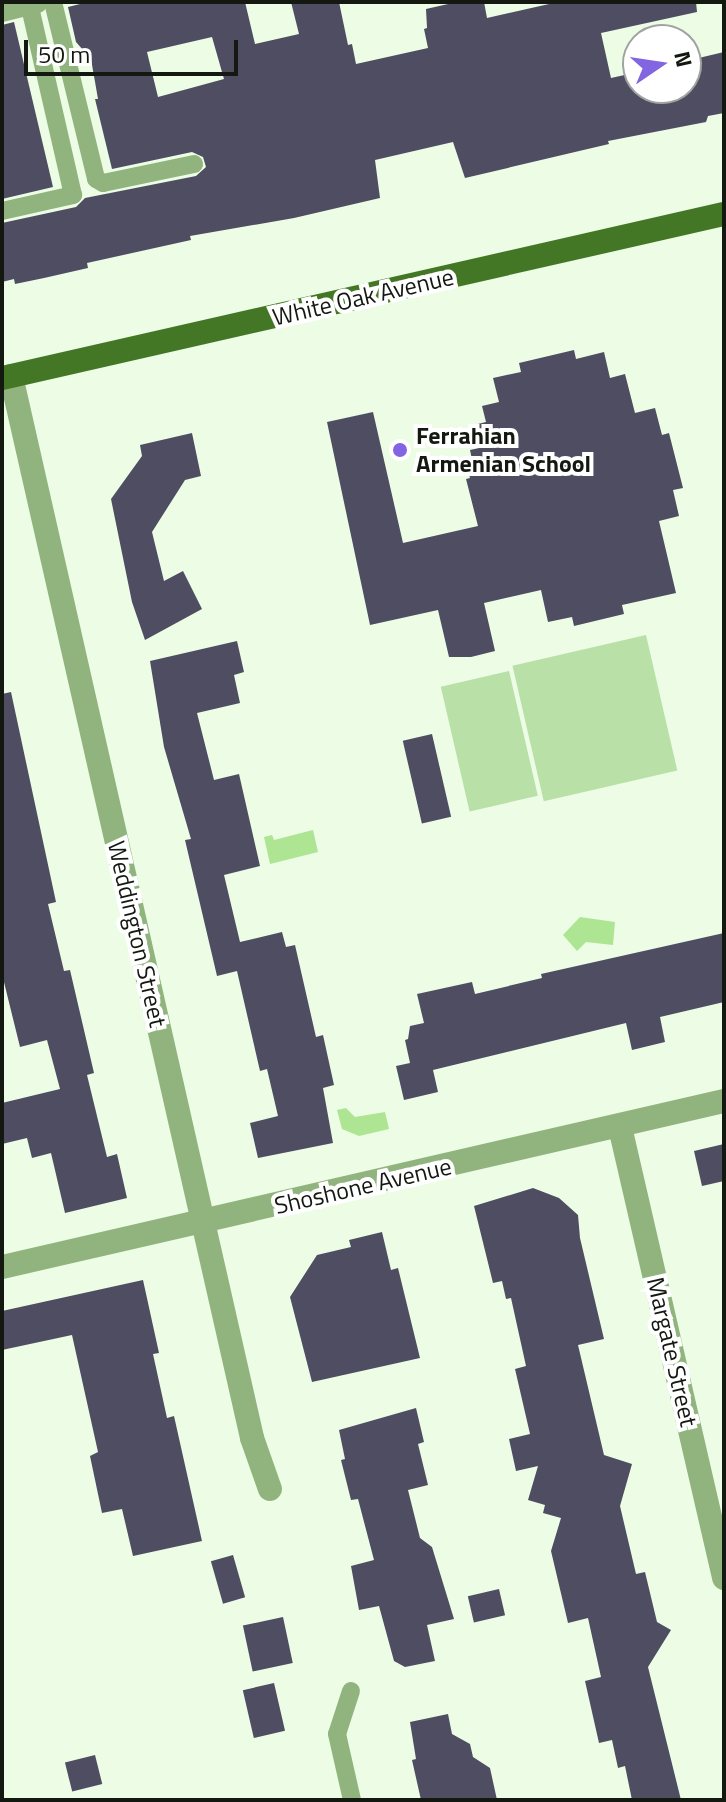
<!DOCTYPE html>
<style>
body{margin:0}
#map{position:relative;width:726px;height:1802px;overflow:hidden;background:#ecfce5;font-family:"Titillium Web",sans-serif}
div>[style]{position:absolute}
.green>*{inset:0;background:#b9e0a7;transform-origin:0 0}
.water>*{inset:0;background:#aee592}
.building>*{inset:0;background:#4f4d61;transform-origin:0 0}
.service>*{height:18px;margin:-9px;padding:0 9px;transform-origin:9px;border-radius:9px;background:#91b47f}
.minor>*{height:24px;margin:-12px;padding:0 12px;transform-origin:12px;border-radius:12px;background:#91b47f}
.primary>*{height:24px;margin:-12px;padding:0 12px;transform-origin:12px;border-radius:12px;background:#447725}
.dots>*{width:22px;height:22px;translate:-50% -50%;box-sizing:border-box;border:4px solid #fff;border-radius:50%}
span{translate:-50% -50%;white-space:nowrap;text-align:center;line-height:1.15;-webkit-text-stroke:8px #fff;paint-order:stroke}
.street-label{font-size:24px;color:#131811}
.poi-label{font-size:24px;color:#131811;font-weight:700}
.left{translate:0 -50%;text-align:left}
.frame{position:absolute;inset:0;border:4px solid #131811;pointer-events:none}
.north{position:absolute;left:622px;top:24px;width:80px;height:80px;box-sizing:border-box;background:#fff;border:2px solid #a1a3a0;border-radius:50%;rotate:77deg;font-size:22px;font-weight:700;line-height:32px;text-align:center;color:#131811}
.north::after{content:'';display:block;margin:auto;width:28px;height:36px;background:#8165e1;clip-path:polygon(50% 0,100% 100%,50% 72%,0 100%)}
.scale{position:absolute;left:24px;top:40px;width:214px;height:36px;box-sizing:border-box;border:4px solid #131811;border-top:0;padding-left:10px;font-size:24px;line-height:28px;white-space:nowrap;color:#131811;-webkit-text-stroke:6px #fff;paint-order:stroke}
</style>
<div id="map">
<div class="green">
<div style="left:646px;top:635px;width:139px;height:137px;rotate:77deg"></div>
<div style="left:509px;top:671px;width:128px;height:70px;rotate:77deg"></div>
</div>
<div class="water">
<div style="clip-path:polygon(313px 830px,318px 852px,270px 864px,264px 837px,272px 835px,274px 840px)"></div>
<div style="clip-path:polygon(580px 917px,615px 922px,613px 945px,586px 942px,577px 951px,563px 935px)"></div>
<div style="clip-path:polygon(346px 1108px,355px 1117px,385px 1112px,389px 1129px,359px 1136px,342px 1129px,337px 1110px)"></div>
</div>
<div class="building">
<div style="clip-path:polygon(evenodd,88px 2px,245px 2px,255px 44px,299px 34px,291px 2px,339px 2px,348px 45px,352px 44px,356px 64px,428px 48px,424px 29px,427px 28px,426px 9px,457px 2px,484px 2px,487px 18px,558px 2px,696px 2px,697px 12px,601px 33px,611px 78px,638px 72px,638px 88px,686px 88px,686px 61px,724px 52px,724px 113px,708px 116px,706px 122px,608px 141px,609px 144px,465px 178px,453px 142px,375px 160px,380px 198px,294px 218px,190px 236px,191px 240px,87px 263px,88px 268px,44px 278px,15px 284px,14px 279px,2px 282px,2px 223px,76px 207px,85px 198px,196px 176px,206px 167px,203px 157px,192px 152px,112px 169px,95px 99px,98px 99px,91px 59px,76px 42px,68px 7px,88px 2px,212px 37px,224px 79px,158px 97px,147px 52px,212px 37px)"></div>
<div style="clip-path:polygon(14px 22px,53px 187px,2px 199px,2px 25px)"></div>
<div style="clip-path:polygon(574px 350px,576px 359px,604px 352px,610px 378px,625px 374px,635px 413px,655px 408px,662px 435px,669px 433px,683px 488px,673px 490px,679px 516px,659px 521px,676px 593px,622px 605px,624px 614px,574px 626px,572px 617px,548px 622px,541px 590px,484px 603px,495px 651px,471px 657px,449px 657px,438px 610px,370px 625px,327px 422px,373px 412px,403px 543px,478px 526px,466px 479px,470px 478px,468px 471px,474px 469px,470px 450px,484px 447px,478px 424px,486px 422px,482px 406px,499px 402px,493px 378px,521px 372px,519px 363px)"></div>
<div style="clip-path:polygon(192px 433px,201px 476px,185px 480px,152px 532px,164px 581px,183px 571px,202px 609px,145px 640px,132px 602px,111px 499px,142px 456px,140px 445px)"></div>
<div style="clip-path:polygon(237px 641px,244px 672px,234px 675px,240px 703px,197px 713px,214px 780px,239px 774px,260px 866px,224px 875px,240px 942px,282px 932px,286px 947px,295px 945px,316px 1037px,323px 1035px,334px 1085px,323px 1088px,333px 1143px,258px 1158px,250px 1123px,278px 1116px,267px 1069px,260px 1071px,237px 971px,217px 976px,185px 840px,191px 839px,164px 747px,150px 661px)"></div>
<div style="clip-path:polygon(11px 692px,56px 902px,48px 904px,64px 971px,70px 970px,94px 1073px,87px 1075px,107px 1157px,117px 1154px,127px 1198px,65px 1213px,51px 1153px,32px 1158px,27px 1138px,2px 1144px,2px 1103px,60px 1089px,47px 1040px,20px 1047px,2px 974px,2px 694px)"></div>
<div style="left:432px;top:734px;width:85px;height:30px;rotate:77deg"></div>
<div style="clip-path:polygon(724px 933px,724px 1002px,660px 1017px,665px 1042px,632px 1050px,626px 1023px,433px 1070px,438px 1092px,404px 1100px,396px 1066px,410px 1063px,405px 1040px,408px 1039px,410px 1026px,424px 1023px,417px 994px,472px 982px,475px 994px,542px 978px,541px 974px)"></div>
<div style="clip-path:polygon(724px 1144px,724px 1181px,702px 1186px,694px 1151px)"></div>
<div style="clip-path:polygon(533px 1188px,559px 1198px,578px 1215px,580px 1238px,604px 1339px,578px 1345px,604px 1455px,632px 1464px,620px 1506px,636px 1574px,645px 1572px,657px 1622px,671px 1630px,648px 1667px,681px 1800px,632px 1800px,625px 1766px,618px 1768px,612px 1740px,599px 1743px,585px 1681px,601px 1677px,588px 1618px,568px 1623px,551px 1551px,561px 1518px,543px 1513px,545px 1505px,528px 1500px,538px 1466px,516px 1471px,509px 1439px,530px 1434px,515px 1369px,526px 1366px,511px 1298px,506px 1299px,502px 1281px,493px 1283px,474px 1206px)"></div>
<div style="clip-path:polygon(382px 1232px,391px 1270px,398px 1268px,420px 1358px,312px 1382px,290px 1297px,317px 1255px,351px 1247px,349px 1240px)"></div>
<div style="clip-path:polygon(143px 1280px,159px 1353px,153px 1354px,167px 1418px,174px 1416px,202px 1541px,133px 1556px,122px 1509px,102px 1513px,90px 1456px,98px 1452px,72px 1335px,2px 1350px,2px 1311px)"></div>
<div style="clip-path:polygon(416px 1408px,424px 1442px,418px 1444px,428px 1485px,408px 1490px,420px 1538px,432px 1547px,454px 1619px,427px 1625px,435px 1661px,405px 1667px,394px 1661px,379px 1606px,359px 1610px,351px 1566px,374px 1560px,358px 1499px,351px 1500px,341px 1460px,345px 1459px,339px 1430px)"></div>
<div style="left:233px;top:1555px;width:44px;height:23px;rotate:74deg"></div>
<div style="left:499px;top:1589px;width:27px;height:32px;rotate:77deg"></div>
<div style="left:283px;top:1617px;width:47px;height:41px;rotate:78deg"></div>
<div style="left:274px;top:1683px;width:49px;height:32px;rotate:77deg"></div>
<div style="clip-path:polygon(448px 1714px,452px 1734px,470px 1744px,473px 1757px,490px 1768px,497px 1800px,421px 1800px,412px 1760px,416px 1759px,410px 1722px)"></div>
<div style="left:95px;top:1755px;width:30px;height:31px;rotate:76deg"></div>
</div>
<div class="service">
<div style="left:53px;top:2px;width:182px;rotate:76.3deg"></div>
<div style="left:96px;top:179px;width:8px;rotate:30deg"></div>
<div style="left:103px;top:183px;width:93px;rotate:-11.8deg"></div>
<div style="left:2px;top:13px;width:37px;rotate:-14deg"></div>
<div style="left:2px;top:211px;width:73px;rotate:-12.7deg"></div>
<div style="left:73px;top:195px;width:193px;rotate:-102.9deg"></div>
<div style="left:351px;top:1691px;width:45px;rotate:108deg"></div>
<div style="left:337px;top:1734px;width:68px;rotate:77.2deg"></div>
</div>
<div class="minor">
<div style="left:11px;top:376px;width:1089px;rotate:77.21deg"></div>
<div style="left:252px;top:1438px;width:54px;rotate:70.6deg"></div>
<div style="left:620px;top:1127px;width:463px;rotate:77deg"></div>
<div style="left:2px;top:1267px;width:741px;rotate:-12.95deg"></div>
</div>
<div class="primary">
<div style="left:2px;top:378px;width:740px;rotate:-12.8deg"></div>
</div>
<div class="dots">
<div style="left:400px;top:450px;background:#8165e1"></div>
</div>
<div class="street-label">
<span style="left:363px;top:297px;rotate:-13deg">White Oak Avenue</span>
<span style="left:137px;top:934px;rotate:77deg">Weddington Street</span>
<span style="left:363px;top:1186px;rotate:-13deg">Shoshone Avenue</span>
<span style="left:672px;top:1352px;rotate:77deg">Margate Street</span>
</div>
<div class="poi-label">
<span class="left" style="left:416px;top:450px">Ferrahian<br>Armenian School</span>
</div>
<div class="frame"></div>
<div class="north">N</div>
<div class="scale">50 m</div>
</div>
